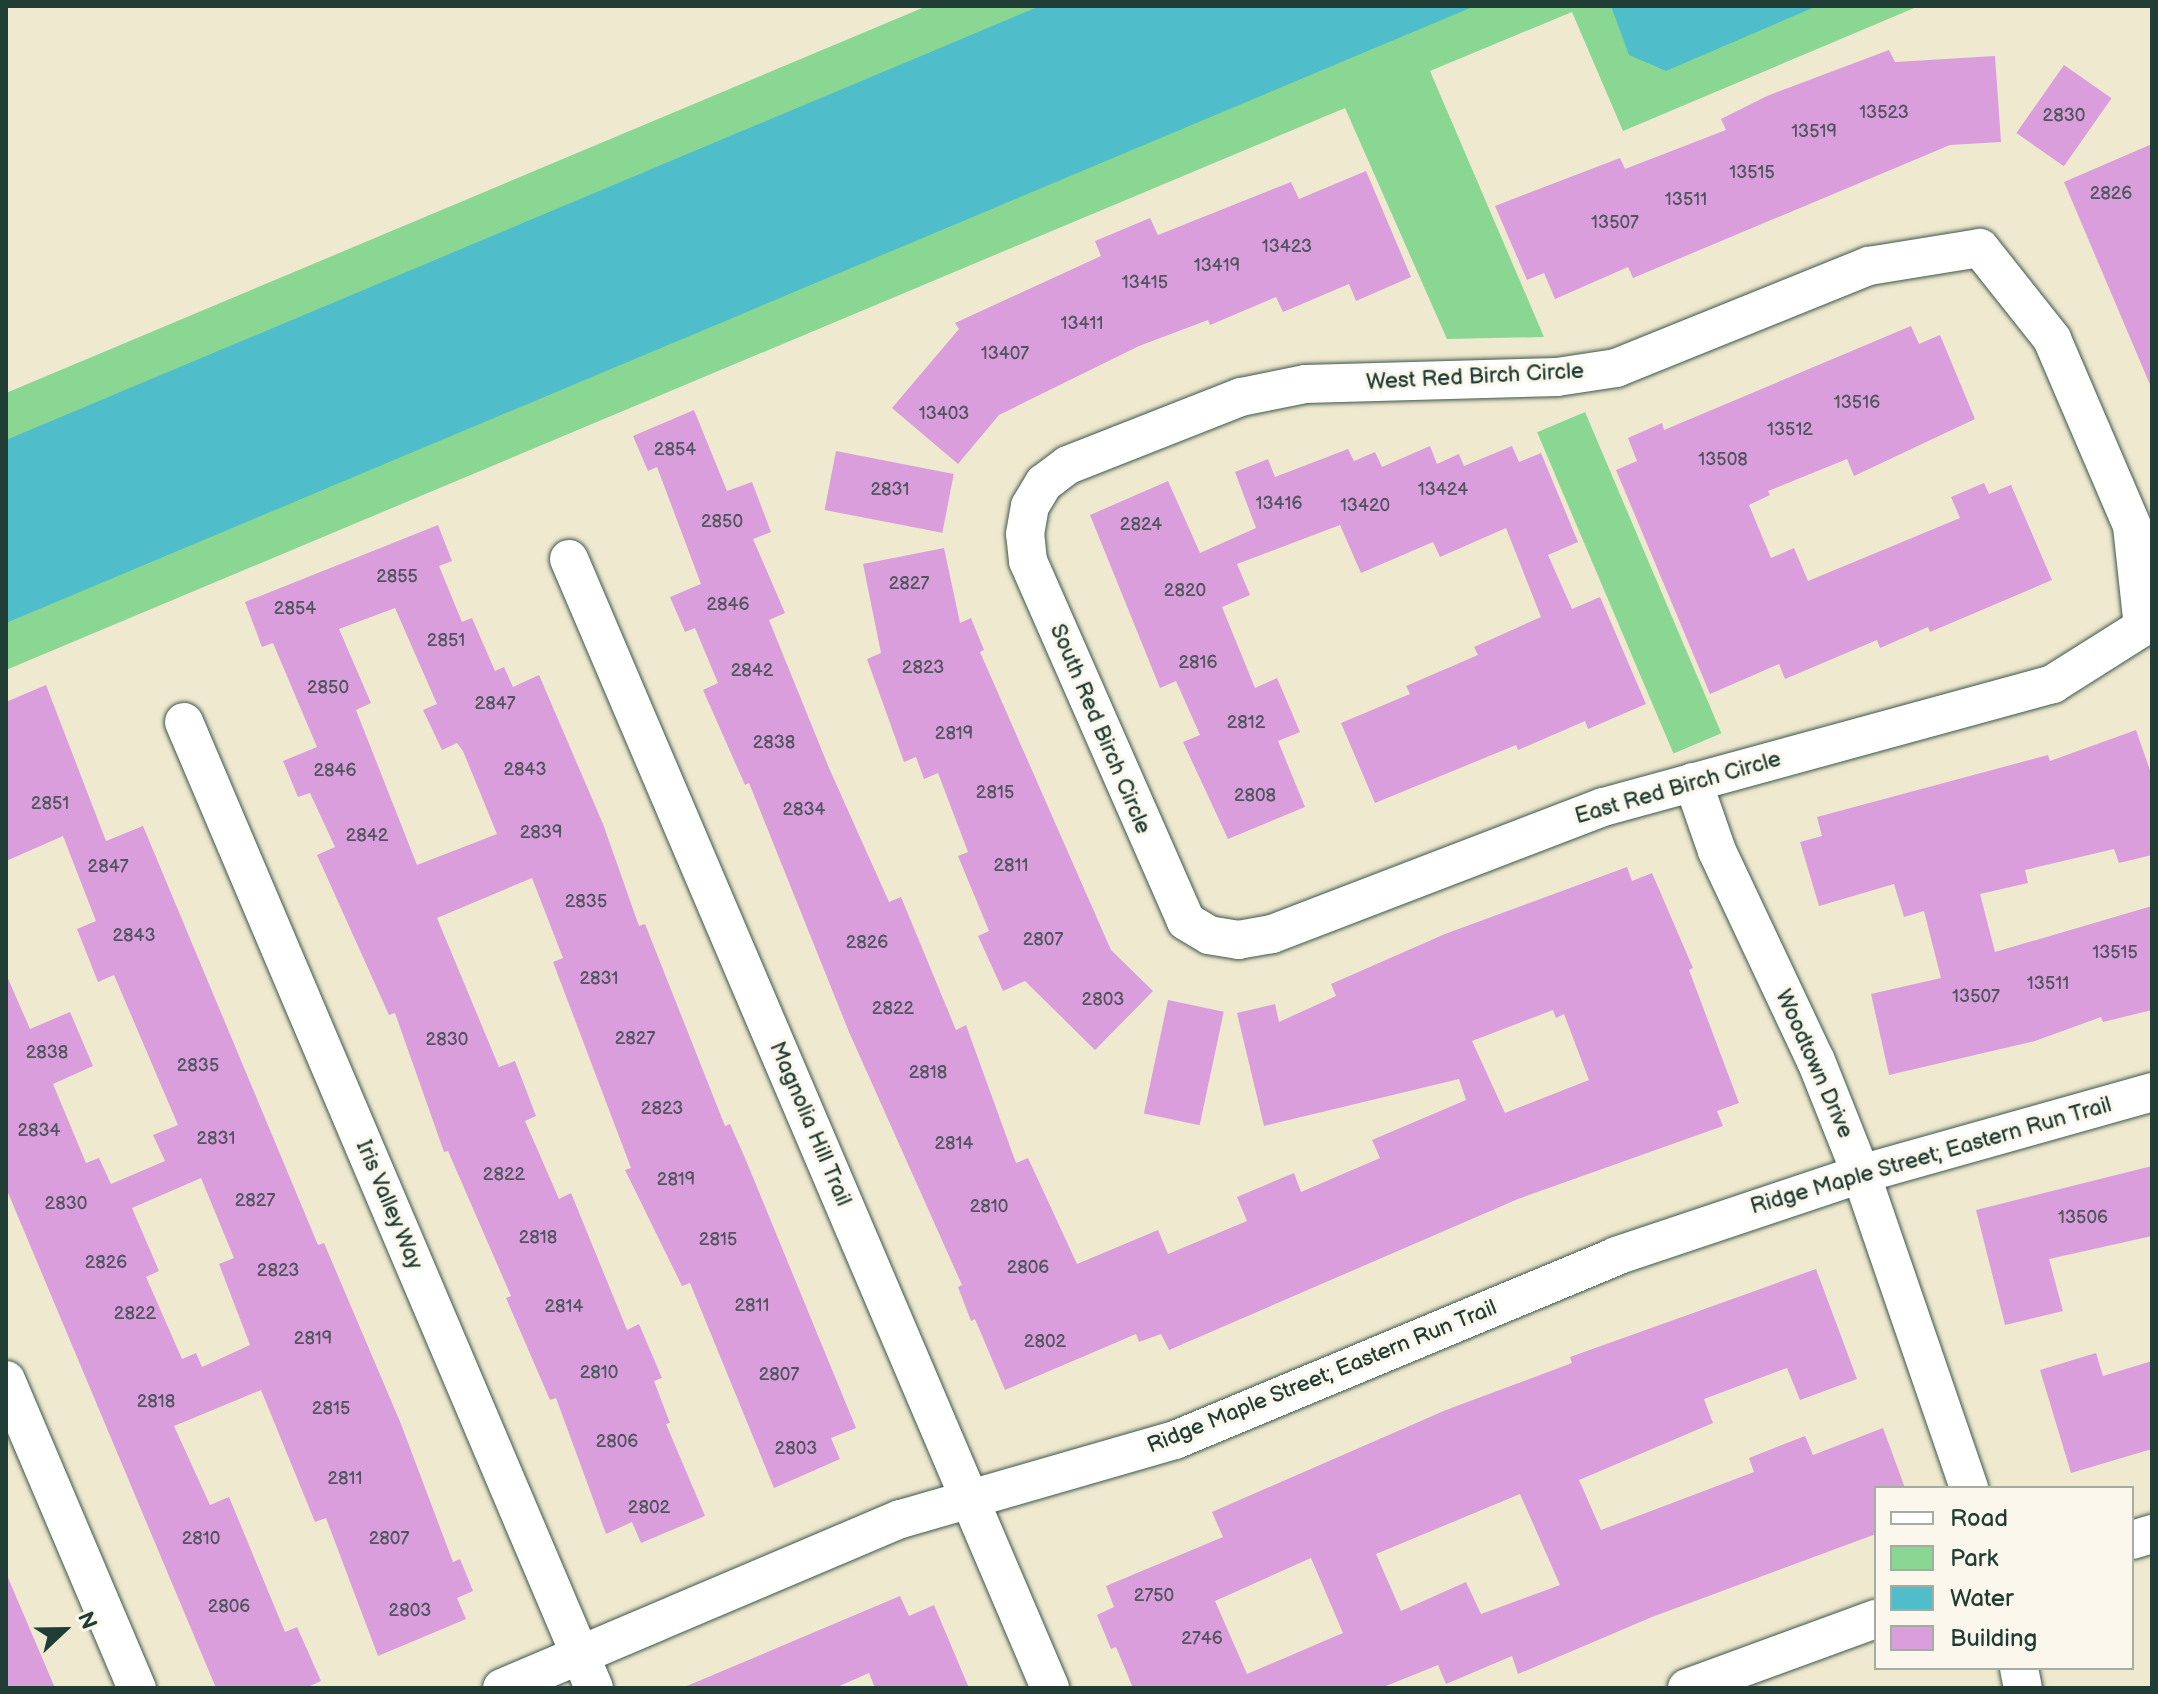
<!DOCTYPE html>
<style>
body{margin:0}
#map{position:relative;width:2158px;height:1694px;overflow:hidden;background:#efe9cf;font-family:"Balsamiq Sans",sans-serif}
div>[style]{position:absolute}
.green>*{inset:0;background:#8ad794;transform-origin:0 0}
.water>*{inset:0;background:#50bdca}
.building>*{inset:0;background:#db9edc;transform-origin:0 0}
.roads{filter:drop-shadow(0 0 2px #3e574b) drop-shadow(0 0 2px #3e574b)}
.minor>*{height:38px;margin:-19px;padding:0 19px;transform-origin:19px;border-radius:19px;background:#fff}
span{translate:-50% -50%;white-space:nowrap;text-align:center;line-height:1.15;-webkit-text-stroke:7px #fbf7ec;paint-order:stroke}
.number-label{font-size:18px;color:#4e555e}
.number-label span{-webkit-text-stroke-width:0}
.street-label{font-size:22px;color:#1f3d34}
.frame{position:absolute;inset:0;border:8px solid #1f3d34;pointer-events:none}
.legend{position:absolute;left:1874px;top:1486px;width:260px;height:184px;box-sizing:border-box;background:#fbf7ec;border:2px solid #a3ada2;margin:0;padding:10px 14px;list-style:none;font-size:24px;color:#1f3d34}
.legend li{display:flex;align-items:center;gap:16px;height:40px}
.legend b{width:40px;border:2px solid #a3ada2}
.north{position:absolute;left:24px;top:1590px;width:80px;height:80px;-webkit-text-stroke:6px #fbf7ec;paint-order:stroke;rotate:68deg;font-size:22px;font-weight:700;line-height:32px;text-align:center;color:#1f3d34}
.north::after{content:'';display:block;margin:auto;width:28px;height:36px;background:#1f3d34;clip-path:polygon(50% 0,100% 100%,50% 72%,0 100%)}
</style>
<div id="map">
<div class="green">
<div style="clip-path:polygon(927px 6px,1919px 6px,1623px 131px,1572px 12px,1430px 71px,1544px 337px,1447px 339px,1345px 108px,6px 670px,6px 393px)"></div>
<div style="left:1585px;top:412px;width:349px;height:52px;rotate:67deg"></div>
</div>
<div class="water">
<div style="clip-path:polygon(1040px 6px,1475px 6px,6px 623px,6px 440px)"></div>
<div style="clip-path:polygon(1611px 6px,1817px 6px,1666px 71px,1629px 55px)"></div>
</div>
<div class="building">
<div style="clip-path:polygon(1889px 50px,1895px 62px,1995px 56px,2001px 142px,1950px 145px,1633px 278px,1628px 267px,1555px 299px,1544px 273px,1527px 280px,1495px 206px,1620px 158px,1625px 169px,1700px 140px,1726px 130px,1721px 119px,1767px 96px)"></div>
<div style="left:2064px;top:65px;width:58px;height:83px;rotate:35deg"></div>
<div style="clip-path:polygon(2152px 144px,2152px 387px,2151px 387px,2064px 182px)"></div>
<div style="clip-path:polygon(1366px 171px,1411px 277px,1356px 301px,1349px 284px,1283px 312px,1276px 297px,1210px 325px,1208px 320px,1139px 346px,999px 415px,958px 464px,892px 408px,959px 329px,955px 323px,1101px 256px,1095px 241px,1150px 218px,1158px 235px,1291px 182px,1299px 199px)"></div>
<div style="clip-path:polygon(1911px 326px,1919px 344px,1940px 335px,1975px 419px,1854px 476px,1847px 459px,1768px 491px,1770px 495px,1749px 505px,1771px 558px,1794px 548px,1808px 581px,1960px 518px,1951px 497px,1984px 483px,1989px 494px,2011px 485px,2052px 580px,1930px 632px,1928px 627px,1880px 648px,1877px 640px,1785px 679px,1779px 664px,1710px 694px,1616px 470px,1637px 461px,1628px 438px,1662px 423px,1664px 430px)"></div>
<div style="clip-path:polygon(evenodd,694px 410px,727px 491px,752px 482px,771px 532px,753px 539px,785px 613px,769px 620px,829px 768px,889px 902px,901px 897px,956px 1030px,966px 1025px,1016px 1163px,1028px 1158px,1077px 1264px,1158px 1230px,1168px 1254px,1247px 1221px,1237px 1197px,1294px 1173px,1301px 1192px,1380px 1158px,1372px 1140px,1466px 1100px,1459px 1079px,1264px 1126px,1237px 1013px,1275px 1004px,1279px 1022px,1336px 996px,1331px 984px,1445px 934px,1627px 867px,1632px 881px,1652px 873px,1693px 968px,1689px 970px,1739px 1103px,1717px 1111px,1723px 1126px,1518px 1199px,1169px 1350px,1161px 1334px,1139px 1342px,1136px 1334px,1005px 1390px,975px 1319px,971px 1321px,958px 1287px,962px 1285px,849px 1032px,749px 783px,745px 785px,703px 690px,718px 683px,695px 628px,685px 632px,670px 597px,701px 584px,657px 467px,648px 471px,633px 436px,694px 410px,1553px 1010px,1556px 1018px,1564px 1014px,1589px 1080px,1505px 1113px,1472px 1041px,1553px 1010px)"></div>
<div style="clip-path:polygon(1430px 446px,1437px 464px,1459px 454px,1464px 466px,1512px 446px,1519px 462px,1541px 453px,1578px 542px,1548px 555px,1572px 609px,1600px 597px,1646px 704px,1588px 729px,1585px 721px,1518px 750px,1516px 745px,1375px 803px,1341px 723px,1410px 694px,1406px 686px,1478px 655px,1474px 647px,1541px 617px,1506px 528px,1440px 557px,1433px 542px,1361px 573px,1340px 525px,1237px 564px,1250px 595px,1222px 607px,1255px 688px,1277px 678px,1300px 732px,1278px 741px,1305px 807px,1228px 839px,1183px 742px,1200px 735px,1176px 681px,1160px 688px,1090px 515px,1168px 481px,1200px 553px,1256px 528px,1235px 472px,1268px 459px,1275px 477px,1348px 449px,1354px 461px,1375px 452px,1382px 467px)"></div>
<div style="left:836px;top:451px;width:120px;height:60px;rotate:11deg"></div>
<div style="clip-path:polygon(evenodd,438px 525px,452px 561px,439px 566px,462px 622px,472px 618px,495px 671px,504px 667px,513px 687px,539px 675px,603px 824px,639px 926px,645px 924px,725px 1126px,730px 1124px,745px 1158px,856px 1428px,831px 1438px,840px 1459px,774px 1488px,690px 1283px,682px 1286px,625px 1170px,631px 1168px,553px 962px,563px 958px,532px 878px,437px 918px,499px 1067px,515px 1061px,536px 1116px,525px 1121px,559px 1199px,571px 1193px,627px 1330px,639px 1324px,662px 1378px,654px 1381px,670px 1423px,666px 1424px,705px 1516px,641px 1543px,632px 1522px,606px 1534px,556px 1398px,550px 1400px,506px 1298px,511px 1296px,448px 1151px,444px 1152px,395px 1013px,389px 1015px,317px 855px,335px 847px,310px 793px,298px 797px,283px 761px,317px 747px,273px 643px,262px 647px,245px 602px,438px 525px,395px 608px,437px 704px,423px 710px,442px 750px,457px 743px,463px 751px,497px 834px,417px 865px,356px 710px,371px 703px,339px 629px,395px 608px)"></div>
<div style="clip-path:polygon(944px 548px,960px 623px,971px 618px,984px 650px,980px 652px,1111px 950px,1153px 991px,1095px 1050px,1025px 981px,1003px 991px,978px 936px,989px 931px,958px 856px,968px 852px,938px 773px,924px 779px,916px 757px,904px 762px,867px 659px,881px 653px,863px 564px)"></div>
<div style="clip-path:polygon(evenodd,46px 685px,106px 841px,143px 826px,318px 1245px,324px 1243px,401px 1424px,453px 1562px,460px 1559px,473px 1591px,457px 1598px,466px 1619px,378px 1656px,326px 1518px,315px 1522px,261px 1390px,174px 1426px,210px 1505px,229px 1497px,285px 1632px,297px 1627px,321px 1681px,306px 1688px,216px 1688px,6px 1188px,6px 974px,30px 1029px,70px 1012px,93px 1066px,53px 1084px,86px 1163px,99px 1158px,111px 1184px,165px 1161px,153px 1135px,178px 1125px,114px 975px,98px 982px,77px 929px,96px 921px,63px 836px,6px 861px,6px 702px,46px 685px,201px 1178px,234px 1258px,219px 1264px,250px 1345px,202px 1367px,196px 1353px,182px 1359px,146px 1277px,159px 1271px,132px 1208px,201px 1178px)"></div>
<div style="clip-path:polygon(2136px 730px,2152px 776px,2152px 855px,2119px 863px,2114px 849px,2025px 870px,2028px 883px,1980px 894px,1995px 952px,2152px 906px,2152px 1010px,2103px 1022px,2101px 1017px,2035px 1041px,1889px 1075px,1871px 994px,1941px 978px,1924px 911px,1904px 917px,1894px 884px,1819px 906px,1800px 842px,1822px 836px,1817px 817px,2048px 755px,2050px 761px)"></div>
<div style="left:1168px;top:1000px;width:57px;height:116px;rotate:12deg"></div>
<div style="clip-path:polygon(2152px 1166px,2152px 1236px,2049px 1259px,2063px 1311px,2005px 1325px,1976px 1210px)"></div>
<div style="clip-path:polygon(evenodd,1816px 1269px,1857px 1379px,1800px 1400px,1787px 1368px,1704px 1399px,1713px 1423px,1579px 1480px,1601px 1530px,1754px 1472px,1749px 1458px,1805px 1436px,1813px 1455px,1883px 1428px,1905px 1488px,1876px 1488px,1876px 1534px,1652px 1617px,1518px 1674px,1512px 1656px,1446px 1684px,1438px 1665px,1381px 1688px,1133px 1688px,1116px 1647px,1111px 1649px,1097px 1615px,1114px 1607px,1106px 1586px,1223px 1537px,1212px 1512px,1446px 1410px,1572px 1363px,1570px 1357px,1816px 1269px,1520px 1494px,1560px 1585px,1481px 1614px,1466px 1582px,1401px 1611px,1376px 1554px,1520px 1494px,1816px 1269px,1311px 1558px,1343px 1633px,1247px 1674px,1215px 1601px,1311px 1558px)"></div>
<div style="clip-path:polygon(2096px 1353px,2103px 1376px,2152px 1361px,2152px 1449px,2071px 1473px,2040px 1370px)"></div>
<div style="clip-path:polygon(6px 1574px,6px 1573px,55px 1688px,6px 1688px)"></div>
<div style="clip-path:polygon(900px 1596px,909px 1616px,934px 1605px,969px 1688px,875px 1688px,869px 1673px,835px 1688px,682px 1688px)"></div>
</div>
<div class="roads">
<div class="minor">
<div style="left:1980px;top:248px;width:116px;rotate:51.6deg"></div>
<div style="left:2052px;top:339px;width:203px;rotate:66.8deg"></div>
<div style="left:2132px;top:526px;width:102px;rotate:83.8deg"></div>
<div style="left:2143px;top:627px;width:107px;rotate:147.7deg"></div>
<div style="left:2053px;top:684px;width:467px;rotate:164.7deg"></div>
<div style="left:1603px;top:807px;width:355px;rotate:159deg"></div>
<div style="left:1272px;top:934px;width:34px;rotate:170deg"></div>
<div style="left:1239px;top:940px;width:30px;rotate:-171deg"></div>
<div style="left:1209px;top:935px;width:27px;rotate:-149deg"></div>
<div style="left:1186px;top:921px;width:393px;rotate:-113.7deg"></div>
<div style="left:1028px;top:561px;width:27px;rotate:-96deg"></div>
<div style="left:1025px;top:534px;width:28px;rotate:-80deg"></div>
<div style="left:1030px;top:506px;width:27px;rotate:-59deg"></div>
<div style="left:1044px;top:483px;width:30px;rotate:-37deg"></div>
<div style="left:1068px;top:465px;width:186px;rotate:-21.5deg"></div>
<div style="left:1241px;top:397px;width:65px;rotate:-11.5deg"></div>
<div style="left:1305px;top:384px;width:252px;rotate:-1.6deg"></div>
<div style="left:1557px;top:377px;width:60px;rotate:-8.7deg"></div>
<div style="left:1616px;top:368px;width:273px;rotate:-22deg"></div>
<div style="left:1869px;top:266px;width:112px;rotate:-9.2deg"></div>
<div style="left:569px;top:559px;width:1227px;rotate:66.92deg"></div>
<div style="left:184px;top:722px;width:1049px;rotate:67deg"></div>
<div style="left:1693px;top:782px;width:73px;rotate:70.8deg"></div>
<div style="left:1717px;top:851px;width:232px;rotate:64.8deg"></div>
<div style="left:1816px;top:1061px;width:122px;rotate:68.3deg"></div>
<div style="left:1861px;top:1174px;width:332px;rotate:71deg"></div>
<div style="left:6px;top:1380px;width:335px;rotate:67deg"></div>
<div style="left:2132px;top:1540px;width:21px;rotate:-17deg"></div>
<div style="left:2019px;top:1668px;width:20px;rotate:79deg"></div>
<div style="left:502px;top:1688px;width:433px;rotate:-23deg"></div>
<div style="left:901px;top:1519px;width:285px;rotate:-16.1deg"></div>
<div style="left:1175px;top:1440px;width:478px;rotate:-22.6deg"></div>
<div style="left:1616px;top:1256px;width:258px;rotate:-18.5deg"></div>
<div style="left:1861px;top:1174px;width:302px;rotate:-15.7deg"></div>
<div style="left:1687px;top:1688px;width:201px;rotate:-20.1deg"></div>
</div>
</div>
<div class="number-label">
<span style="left:1884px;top:113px">13523</span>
<span style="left:2064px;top:116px">2830</span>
<span style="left:1814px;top:132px">13519</span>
<span style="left:1752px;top:173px">13515</span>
<span style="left:2111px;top:194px">2826</span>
<span style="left:1686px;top:200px">13511</span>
<span style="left:1615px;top:223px">13507</span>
<span style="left:1287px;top:247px">13423</span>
<span style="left:1217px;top:266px">13419</span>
<span style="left:1145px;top:283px">13415</span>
<span style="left:1082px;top:324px">13411</span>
<span style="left:1005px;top:354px">13407</span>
<span style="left:1857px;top:403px">13516</span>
<span style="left:944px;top:414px">13403</span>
<span style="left:1790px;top:430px">13512</span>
<span style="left:675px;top:450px">2854</span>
<span style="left:1723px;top:460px">13508</span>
<span style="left:890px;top:490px">2831</span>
<span style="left:1443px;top:490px">13424</span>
<span style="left:1279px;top:504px">13416</span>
<span style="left:1365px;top:506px">13420</span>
<span style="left:722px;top:522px">2850</span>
<span style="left:1141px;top:525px">2824</span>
<span style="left:397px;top:577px">2855</span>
<span style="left:909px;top:584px">2827</span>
<span style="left:1185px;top:591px">2820</span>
<span style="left:728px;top:605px">2846</span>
<span style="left:295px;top:609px">2854</span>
<span style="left:446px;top:641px">2851</span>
<span style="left:1198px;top:663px">2816</span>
<span style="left:923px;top:668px">2823</span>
<span style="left:752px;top:671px">2842</span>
<span style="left:328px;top:688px">2850</span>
<span style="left:495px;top:704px">2847</span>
<span style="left:1246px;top:723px">2812</span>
<span style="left:954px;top:734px">2819</span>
<span style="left:774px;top:743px">2838</span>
<span style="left:525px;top:770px">2843</span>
<span style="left:335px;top:771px">2846</span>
<span style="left:995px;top:793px">2815</span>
<span style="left:1255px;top:796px">2808</span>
<span style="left:50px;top:804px">2851</span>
<span style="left:804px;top:810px">2834</span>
<span style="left:541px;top:833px">2839</span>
<span style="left:367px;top:836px">2842</span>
<span style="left:1011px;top:866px">2811</span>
<span style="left:108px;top:867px">2847</span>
<span style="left:586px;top:902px">2835</span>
<span style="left:134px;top:936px">2843</span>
<span style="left:1043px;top:940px">2807</span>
<span style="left:867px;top:943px">2826</span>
<span style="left:2115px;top:953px">13515</span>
<span style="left:599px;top:979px">2831</span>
<span style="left:2048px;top:984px">13511</span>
<span style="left:1976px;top:997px">13507</span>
<span style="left:1103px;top:1000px">2803</span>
<span style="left:893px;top:1009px">2822</span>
<span style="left:635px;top:1039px">2827</span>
<span style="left:447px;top:1040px">2830</span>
<span style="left:47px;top:1053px">2838</span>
<span style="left:198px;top:1066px">2835</span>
<span style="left:928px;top:1073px">2818</span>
<span style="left:662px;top:1109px">2823</span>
<span style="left:39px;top:1131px">2834</span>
<span style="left:216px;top:1139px">2831</span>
<span style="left:954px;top:1144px">2814</span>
<span style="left:504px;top:1175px">2822</span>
<span style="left:676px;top:1180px">2819</span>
<span style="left:255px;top:1201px">2827</span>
<span style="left:66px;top:1204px">2830</span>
<span style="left:989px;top:1207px">2810</span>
<span style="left:2083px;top:1218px">13506</span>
<span style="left:538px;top:1238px">2818</span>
<span style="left:718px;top:1240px">2815</span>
<span style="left:106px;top:1263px">2826</span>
<span style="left:1028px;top:1268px">2806</span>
<span style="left:278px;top:1271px">2823</span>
<span style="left:752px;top:1306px">2811</span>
<span style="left:564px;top:1307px">2814</span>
<span style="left:135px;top:1314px">2822</span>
<span style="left:313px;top:1339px">2819</span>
<span style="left:1045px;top:1342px">2802</span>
<span style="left:599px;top:1373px">2810</span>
<span style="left:779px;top:1375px">2807</span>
<span style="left:156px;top:1402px">2818</span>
<span style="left:331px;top:1409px">2815</span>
<span style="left:617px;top:1442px">2806</span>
<span style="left:796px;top:1449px">2803</span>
<span style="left:345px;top:1479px">2811</span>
<span style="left:649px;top:1508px">2802</span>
<span style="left:201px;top:1539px">2810</span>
<span style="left:389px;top:1539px">2807</span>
<span style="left:1154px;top:1596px">2750</span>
<span style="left:229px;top:1607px">2806</span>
<span style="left:410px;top:1611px">2803</span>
<span style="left:1202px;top:1639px">2746</span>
</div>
<div class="street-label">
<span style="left:1475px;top:377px;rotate:-3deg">West Red Birch Circle</span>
<span style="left:1100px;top:729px;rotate:67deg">South Red Birch Circle</span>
<span style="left:1678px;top:788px;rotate:-16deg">East Red Birch Circle</span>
<span style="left:1814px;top:1064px;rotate:66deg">Woodtown Drive</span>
<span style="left:810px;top:1124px;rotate:67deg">Magnolia Hill Trail</span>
<span style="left:1931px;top:1156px;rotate:-16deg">Ridge Maple Street; Eastern Run Trail</span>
<span style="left:389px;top:1205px;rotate:67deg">Iris Valley Way</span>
<span style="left:1322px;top:1377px;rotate:-22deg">Ridge Maple Street; Eastern Run Trail</span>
</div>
<div class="frame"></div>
<ul class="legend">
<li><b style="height:10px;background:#fff"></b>Road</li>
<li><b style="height:22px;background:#8ad794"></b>Park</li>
<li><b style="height:22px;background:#50bdca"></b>Water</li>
<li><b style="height:22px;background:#db9edc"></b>Building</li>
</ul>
<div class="north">N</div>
</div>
